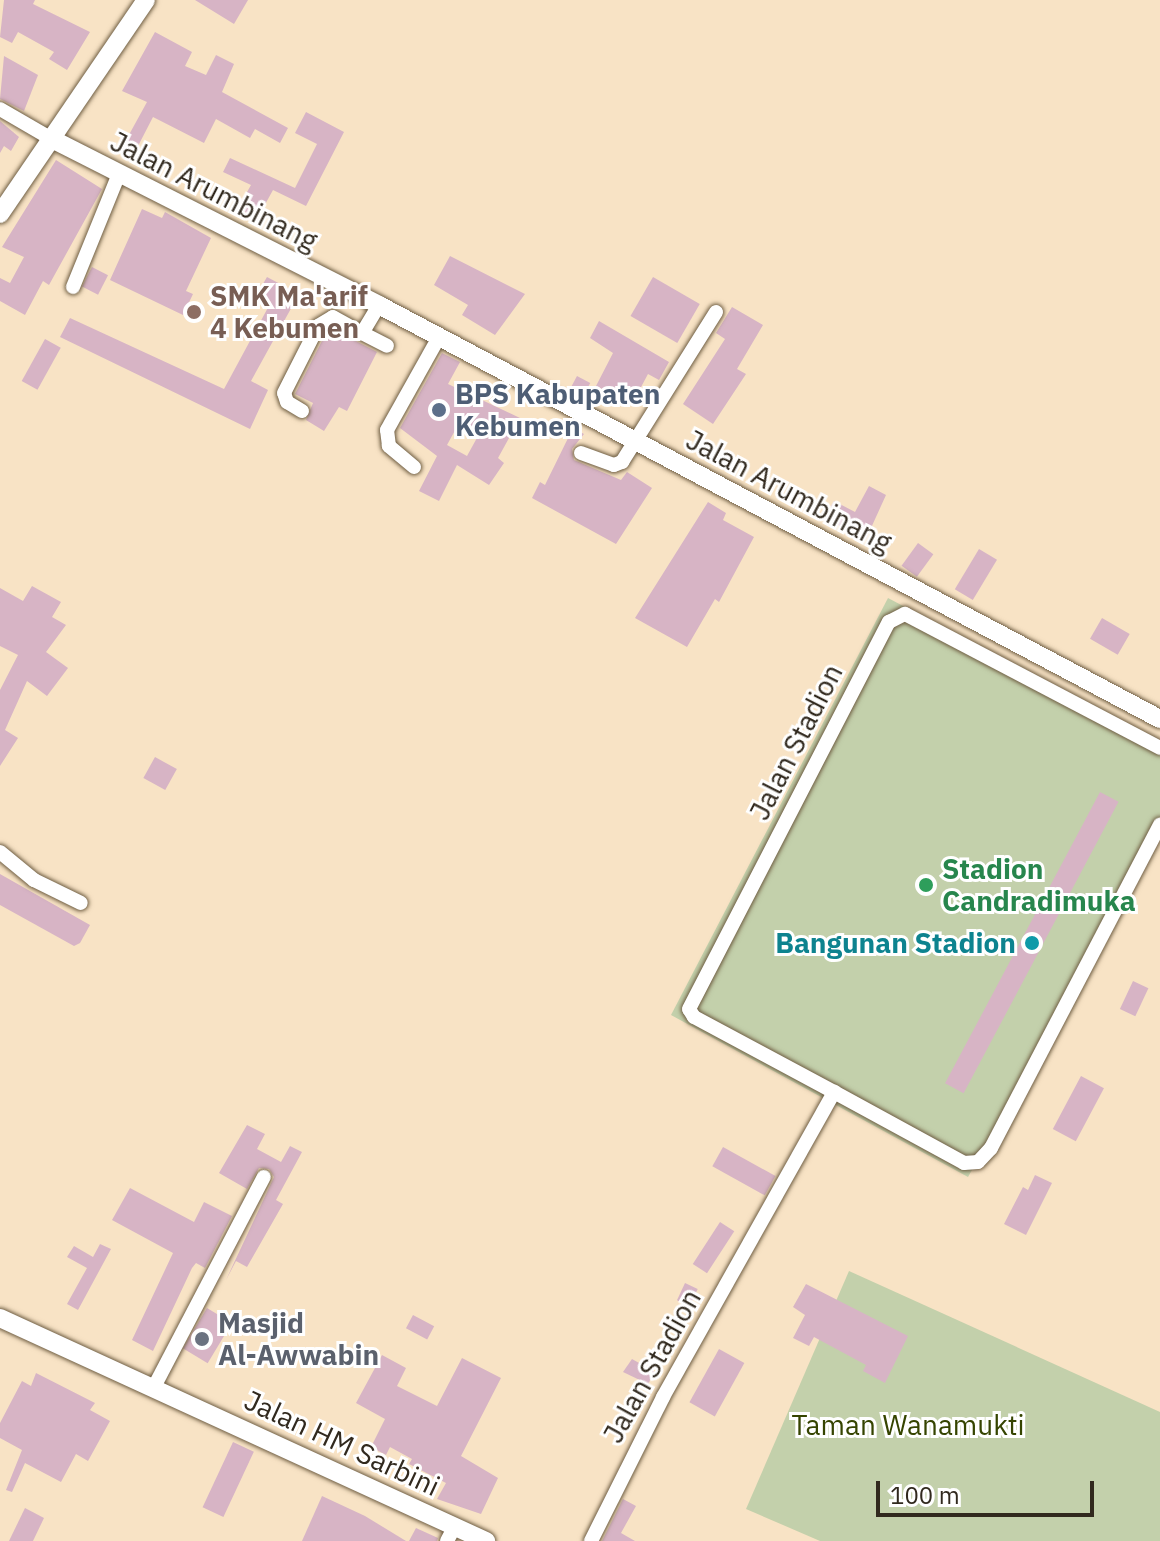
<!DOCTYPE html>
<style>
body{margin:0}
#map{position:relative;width:1160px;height:1541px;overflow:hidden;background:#f8e3c5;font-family:"IBM Plex Sans",sans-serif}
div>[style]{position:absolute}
.green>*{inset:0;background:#c3d0ab}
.building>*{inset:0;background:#d7b4c5;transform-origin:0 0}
.roads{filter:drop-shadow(0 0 2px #6e5d42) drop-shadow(0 0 2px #6e5d42)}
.minor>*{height:14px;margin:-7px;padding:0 7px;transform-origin:7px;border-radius:7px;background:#fff}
.major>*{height:18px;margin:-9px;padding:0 9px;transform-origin:9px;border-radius:9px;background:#fff}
.dots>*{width:22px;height:22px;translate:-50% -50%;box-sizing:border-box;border:4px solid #fff;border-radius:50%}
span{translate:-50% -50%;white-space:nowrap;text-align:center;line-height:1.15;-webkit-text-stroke:6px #fff;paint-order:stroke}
.street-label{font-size:28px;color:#31291e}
.education-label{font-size:28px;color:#785e54;font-weight:700}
.left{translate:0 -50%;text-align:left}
.service-label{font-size:28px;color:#4e5e75;font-weight:700}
.leisure-label{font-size:28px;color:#27864d;font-weight:700}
.culture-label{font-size:28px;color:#0d838f;font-weight:700}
.right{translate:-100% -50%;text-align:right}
.worship-label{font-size:28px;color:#5b616d;font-weight:700}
.park-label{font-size:28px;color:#354400}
.scale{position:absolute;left:876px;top:1481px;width:218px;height:36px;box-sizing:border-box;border:4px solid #31291e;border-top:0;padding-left:10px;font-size:24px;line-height:28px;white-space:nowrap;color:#31291e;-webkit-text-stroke:6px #fff;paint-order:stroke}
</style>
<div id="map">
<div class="green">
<div style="clip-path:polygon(888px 598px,1160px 742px,1160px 835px,968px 1177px,671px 1015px)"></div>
<div style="clip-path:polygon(849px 1271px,1160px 1412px,1160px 1541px,820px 1541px,746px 1509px)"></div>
</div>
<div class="building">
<div style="clip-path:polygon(4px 0,35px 0,33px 4px,90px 32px,67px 70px,49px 59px,54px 52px,18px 32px,12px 43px,0 37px)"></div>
<div style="clip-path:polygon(195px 0,248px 0,234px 24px)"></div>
<div style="clip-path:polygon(155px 32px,192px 52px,185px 66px,206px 75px,216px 55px,234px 64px,222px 92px,288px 128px,280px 143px,255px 129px,250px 138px,216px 119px,204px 143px,153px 117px,137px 148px,125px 142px,147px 102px,122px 91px)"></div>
<div style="clip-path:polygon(4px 56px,38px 75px,24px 111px,0 99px)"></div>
<div style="clip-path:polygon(306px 112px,344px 132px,306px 206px,273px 190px,257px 219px,238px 208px,251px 185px,223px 172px,230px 158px,295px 188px,317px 144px,295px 133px)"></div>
<div style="clip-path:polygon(0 121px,19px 137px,11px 151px,4px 146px,0 153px)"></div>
<div style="clip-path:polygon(56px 160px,102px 189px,49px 285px,43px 281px,25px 315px,0 301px,0 278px,10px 283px,24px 257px,2px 247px)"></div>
<div style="clip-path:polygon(142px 209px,162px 218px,165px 212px,211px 238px,186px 291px,193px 294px,183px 315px,110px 280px)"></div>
<div style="clip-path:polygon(450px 256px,525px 294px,495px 335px,462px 315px,468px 305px,434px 285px)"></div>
<div style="left:92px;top:267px;width:18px;height:22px;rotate:27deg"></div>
<div style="clip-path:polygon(267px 277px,299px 294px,251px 381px,268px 390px,250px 429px,60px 337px,70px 318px,224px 389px,271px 302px,257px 294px)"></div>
<div style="left:653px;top:277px;width:54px;height:45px;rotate:30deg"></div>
<div style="clip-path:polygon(732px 307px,763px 325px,737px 369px,746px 374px,713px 424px,683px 404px,725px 339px,716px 333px)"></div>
<div style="clip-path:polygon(599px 321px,669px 362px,659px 380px,648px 374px,632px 404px,596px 386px,613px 353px,590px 338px)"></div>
<div style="clip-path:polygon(333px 329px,377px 352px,347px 411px,339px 407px,324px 431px,306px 420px,313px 403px,295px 394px,326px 333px)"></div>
<div style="left:45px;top:339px;width:18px;height:48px;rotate:29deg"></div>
<div style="clip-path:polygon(evenodd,442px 353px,460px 362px,448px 384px,520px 418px,498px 458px,504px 463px,489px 485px,457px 465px,439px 501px,419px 491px,437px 456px,400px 428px,442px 353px,458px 425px,478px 436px,467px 456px,447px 445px,458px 425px)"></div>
<div style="left:577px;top:376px;width:15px;height:15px;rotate:28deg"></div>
<div style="clip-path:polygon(573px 428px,584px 434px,572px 449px,574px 460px,621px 480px,627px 472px,652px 488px,616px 544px,532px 498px,540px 482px,545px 485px)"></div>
<div style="clip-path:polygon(869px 486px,886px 495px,866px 539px,824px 518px,834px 501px,855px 512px)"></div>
<div style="clip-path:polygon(708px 502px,726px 513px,723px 520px,754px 537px,719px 602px,715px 599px,687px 647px,635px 618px)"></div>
<div style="left:918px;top:543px;width:19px;height:28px;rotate:36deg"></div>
<div style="left:979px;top:549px;width:21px;height:47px;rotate:31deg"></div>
<div style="clip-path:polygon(32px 586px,61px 602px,52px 617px,66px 625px,46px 652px,68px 668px,47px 696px,27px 681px,5px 730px,18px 738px,0 766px,0 690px,18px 655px,0 646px,0 588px,23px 601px)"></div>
<div style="left:1102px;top:618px;width:32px;height:24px;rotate:30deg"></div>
<div style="left:155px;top:757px;width:25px;height:24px;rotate:29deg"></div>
<div style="left:1100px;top:792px;width:21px;height:330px;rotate:28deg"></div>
<div style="clip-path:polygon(0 874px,90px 925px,80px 943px,74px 946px,0 905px)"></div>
<div style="left:1133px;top:981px;width:17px;height:31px;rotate:25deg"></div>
<div style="left:1081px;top:1076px;width:26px;height:60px;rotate:28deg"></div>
<div style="clip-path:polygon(247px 1125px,265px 1134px,257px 1149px,281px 1162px,290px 1146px,302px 1152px,276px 1200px,283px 1204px,247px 1267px,236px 1261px,226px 1280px,274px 1177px,269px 1169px,259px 1168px,247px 1189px,219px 1173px)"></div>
<div style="left:723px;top:1147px;width:60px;height:22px;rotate:29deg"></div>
<div style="clip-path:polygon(1035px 1175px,1052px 1183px,1026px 1235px,1004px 1224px,1023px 1187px,1028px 1190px)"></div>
<div style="clip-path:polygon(130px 1188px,194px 1222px,204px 1202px,232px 1216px,205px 1268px,196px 1263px,192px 1268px,153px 1351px,132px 1340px,173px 1253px,112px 1220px)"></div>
<div style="left:720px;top:1222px;width:17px;height:50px;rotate:33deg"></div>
<div style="clip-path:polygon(100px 1244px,111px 1249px,78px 1310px,67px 1304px,87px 1268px,67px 1257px,74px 1246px,93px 1257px)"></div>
<div style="left:685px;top:1283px;width:14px;height:19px;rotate:25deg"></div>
<div style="clip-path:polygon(806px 1284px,908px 1336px,885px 1383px,863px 1371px,866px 1365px,814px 1337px,809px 1346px,793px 1338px,805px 1315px,793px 1307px)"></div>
<div style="left:207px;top:1308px;width:29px;height:47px;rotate:31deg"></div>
<div style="left:413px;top:1315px;width:24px;height:15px;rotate:28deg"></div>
<div style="left:719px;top:1349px;width:29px;height:61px;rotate:29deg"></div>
<div style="clip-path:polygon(382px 1355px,406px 1368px,397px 1386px,437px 1406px,462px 1358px,501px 1378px,461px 1456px,498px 1478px,481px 1514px,437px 1499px,446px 1483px,409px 1464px,412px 1459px,390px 1447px,386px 1455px,371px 1447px,385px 1419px,356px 1403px)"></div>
<div style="clip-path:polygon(632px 1359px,655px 1372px,648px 1384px,623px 1372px)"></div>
<div style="clip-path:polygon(36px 1373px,95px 1403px,90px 1410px,110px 1421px,88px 1461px,76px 1454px,61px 1482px,25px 1463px,12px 1492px,6px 1490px,22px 1450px,0 1438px,0 1423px,22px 1381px,31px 1386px)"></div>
<div style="left:233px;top:1442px;width:23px;height:72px;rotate:25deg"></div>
<div style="clip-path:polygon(322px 1496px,365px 1516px,406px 1541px,302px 1541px)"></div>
<div style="clip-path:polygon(623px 1499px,636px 1506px,621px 1533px,635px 1541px,602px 1541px)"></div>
<div style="clip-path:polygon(25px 1508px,44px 1518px,33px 1541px,9px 1541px)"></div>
<div style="clip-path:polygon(416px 1528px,438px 1538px,437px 1541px,409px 1541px)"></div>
</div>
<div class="roads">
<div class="minor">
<div style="left:0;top:109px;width:58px;rotate:30.1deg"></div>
<div style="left:73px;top:287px;width:120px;rotate:-67.9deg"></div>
<div style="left:379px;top:305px;width:33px;rotate:121deg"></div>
<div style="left:362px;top:333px;width:28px;rotate:27deg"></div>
<div style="left:302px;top:411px;width:17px;rotate:-149deg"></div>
<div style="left:287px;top:402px;width:9px;rotate:-108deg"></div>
<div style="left:284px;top:393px;width:75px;rotate:-63.1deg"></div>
<div style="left:318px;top:326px;width:17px;rotate:-31deg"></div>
<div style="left:333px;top:317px;width:33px;rotate:29deg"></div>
<div style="left:581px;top:453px;width:35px;rotate:20deg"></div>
<div style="left:614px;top:465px;width:9px;rotate:-21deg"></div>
<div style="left:622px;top:462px;width:177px;rotate:-57.9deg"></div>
<div style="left:414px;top:467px;width:33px;rotate:-140deg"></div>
<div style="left:389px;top:446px;width:16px;rotate:-97deg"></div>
<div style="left:387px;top:430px;width:107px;rotate:-60.8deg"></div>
<div style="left:0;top:852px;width:44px;rotate:39.5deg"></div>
<div style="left:34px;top:880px;width:52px;rotate:26.1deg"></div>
<div style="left:834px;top:1092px;width:159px;rotate:-151.8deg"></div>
<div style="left:694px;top:1017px;width:9px;rotate:-122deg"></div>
<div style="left:689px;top:1009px;width:436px;rotate:-62.7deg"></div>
<div style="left:889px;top:622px;width:18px;rotate:-27deg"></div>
<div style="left:905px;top:614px;width:288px;rotate:27.7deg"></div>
<div style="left:154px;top:1387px;width:237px;rotate:-62.4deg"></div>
<div style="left:447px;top:1541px;width:17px;rotate:-62deg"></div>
<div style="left:591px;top:1541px;width:161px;rotate:-63.4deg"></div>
<div style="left:663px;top:1397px;width:350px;rotate:-60.7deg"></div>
<div style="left:834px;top:1092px;width:148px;rotate:28.6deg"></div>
<div style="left:964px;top:1163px;width:14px;rotate:-4deg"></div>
<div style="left:978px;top:1162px;width:19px;rotate:-47deg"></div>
<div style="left:991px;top:1148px;width:365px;rotate:-62.4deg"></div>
</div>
<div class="major">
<div style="left:50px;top:138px;width:369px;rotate:26.9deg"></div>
<div style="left:379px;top:305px;width:884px;rotate:27.93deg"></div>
<div style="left:0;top:214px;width:259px;rotate:-55.7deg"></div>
<div style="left:0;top:1318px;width:535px;rotate:24.65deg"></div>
</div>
</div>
<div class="dots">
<div style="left:194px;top:312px;background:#8d6e63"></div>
<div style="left:439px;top:410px;background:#5c6f8a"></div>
<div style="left:926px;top:885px;background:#2e9e5b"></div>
<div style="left:1032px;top:943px;background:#0f9aa8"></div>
<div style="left:202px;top:1339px;background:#6b7280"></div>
</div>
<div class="street-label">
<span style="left:214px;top:191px;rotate:27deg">Jalan Arumbinang</span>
<span style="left:789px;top:491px;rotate:28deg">Jalan Arumbinang</span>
<span style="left:796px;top:742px;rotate:-63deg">Jalan Stadion</span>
<span style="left:652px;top:1366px;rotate:-61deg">Jalan Stadion</span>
<span style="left:342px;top:1443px;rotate:25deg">Jalan HM Sarbini</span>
</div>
<div class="education-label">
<span class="left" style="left:210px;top:312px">SMK Ma'arif<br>4 Kebumen</span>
</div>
<div class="service-label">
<span class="left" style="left:455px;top:410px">BPS Kabupaten<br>Kebumen</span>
</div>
<div class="leisure-label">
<span class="left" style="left:942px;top:885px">Stadion<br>Candradimuka</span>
</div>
<div class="culture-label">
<span class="right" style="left:1016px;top:943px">Bangunan Stadion</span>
</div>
<div class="worship-label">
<span class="left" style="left:218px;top:1339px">Masjid<br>Al-Awwabin</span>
</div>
<div class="park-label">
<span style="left:908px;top:1425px">Taman Wanamukti</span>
</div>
<div class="scale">100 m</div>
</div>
